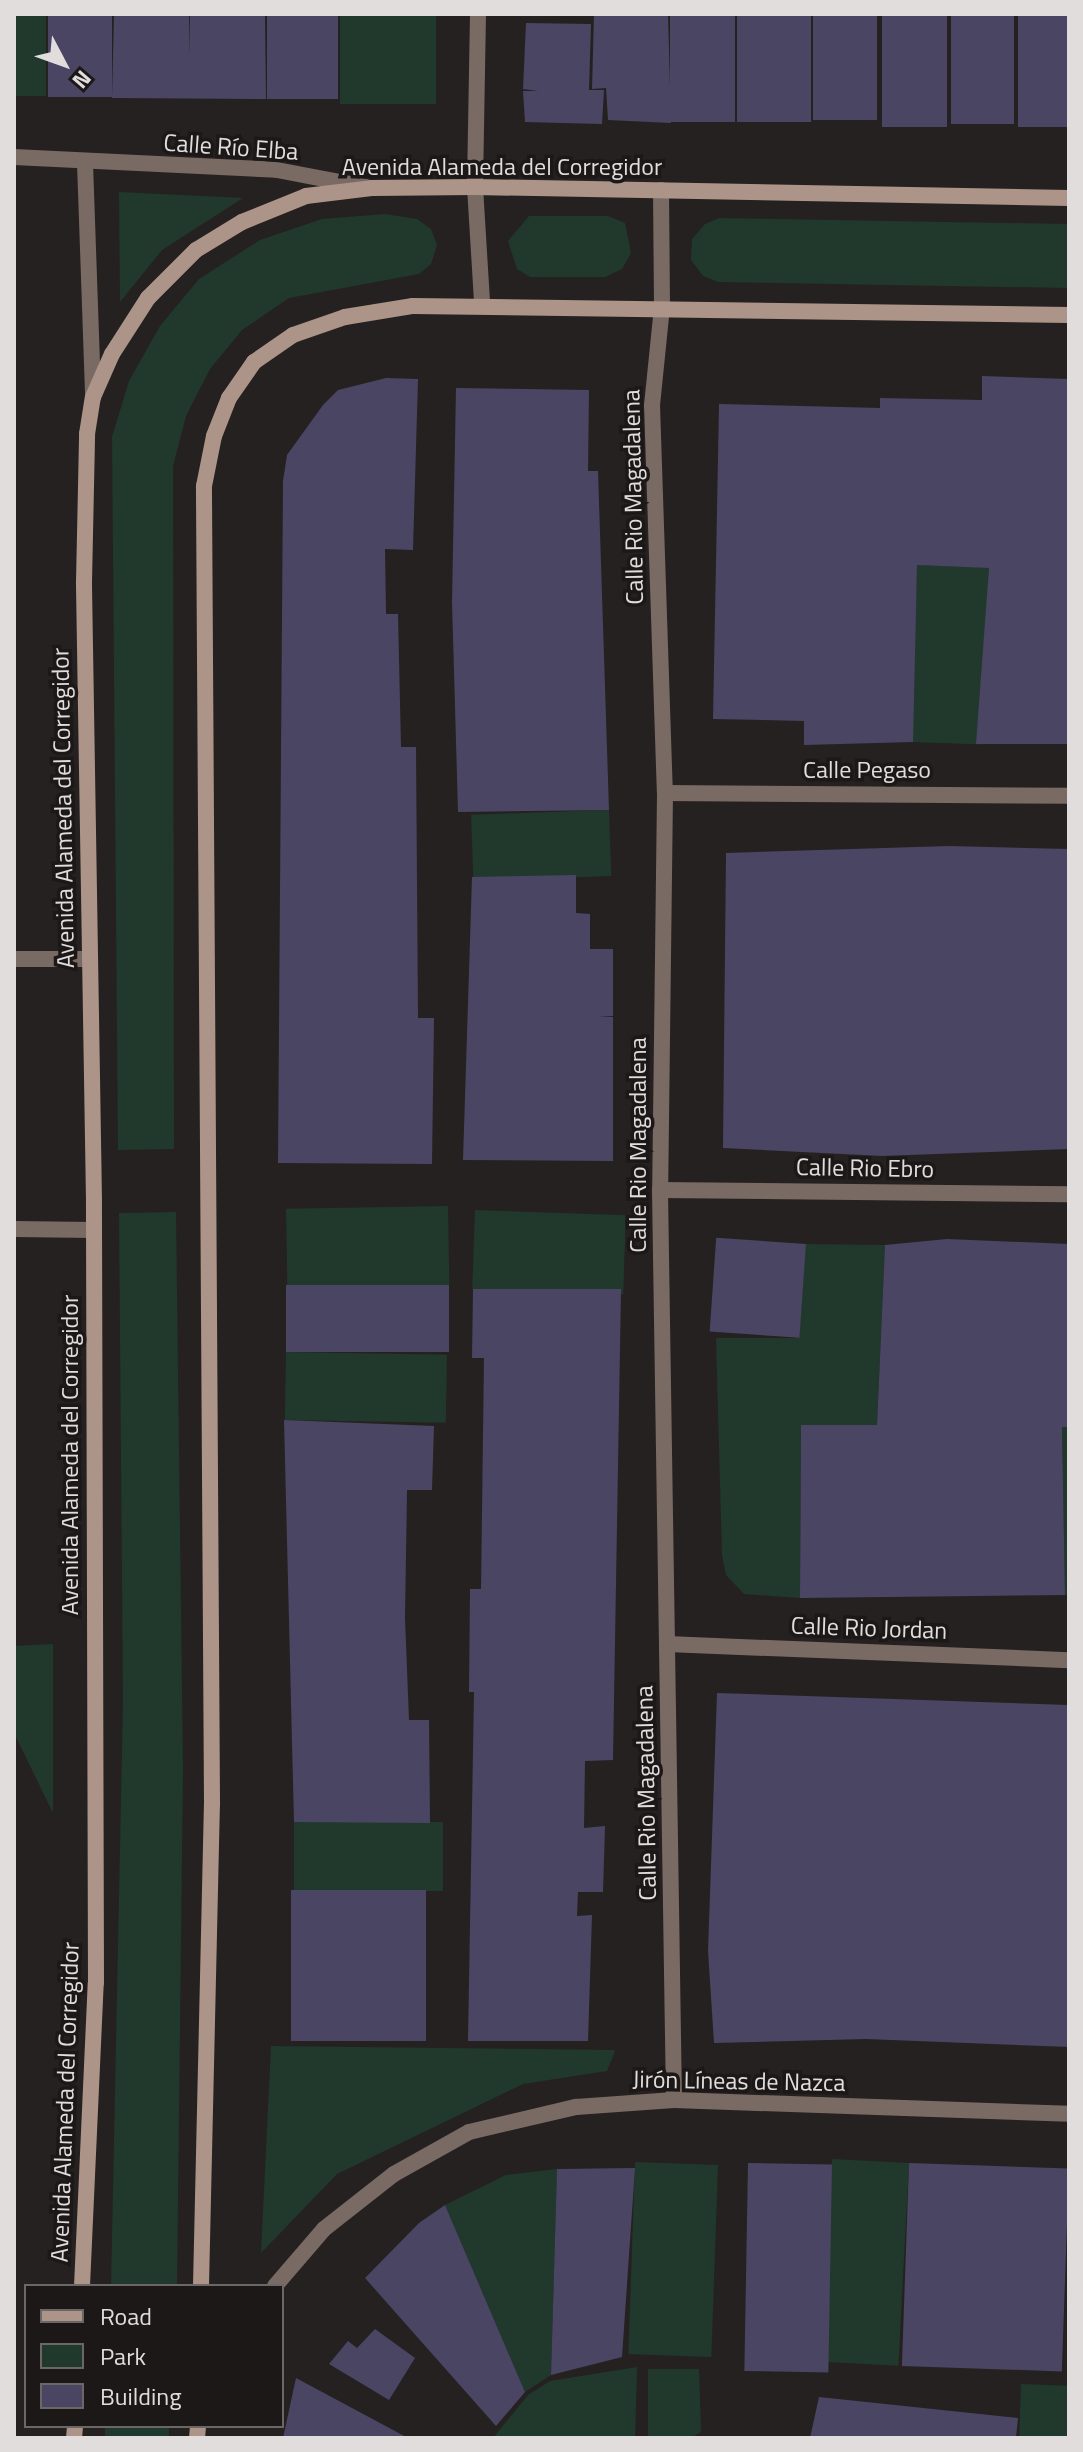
<!DOCTYPE html>
<meta charset="utf-8">
<style>
body{margin:0}
#map{position:relative;width:1083px;height:2452px;overflow:hidden;background:#252120;font-family:"Titillium Web",sans-serif}
div>[style]{position:absolute}
.green>*{inset:0;background:#20392c;transform-origin:0 0}
.building>*{inset:0;background:#4a4563;transform-origin:0 0}
.minor>*{height:16px;margin:-8px;padding:0 8px;transform-origin:8px;border-radius:8px;background:#7a6a64}
.secondary>*{height:16px;margin:-8px;padding:0 8px;transform-origin:8px;border-radius:8px;background:#ad9489}
span{translate:-50% -50%;white-space:nowrap;text-align:center;line-height:1.15;-webkit-text-stroke:7px #1c1817;paint-order:stroke}
.street-label{font-size:24px;color:#e0dddc}
.frame{position:absolute;inset:0;border:16px solid #e0dddc;pointer-events:none}
.legend{position:absolute;left:24px;top:2284px;width:260px;height:144px;box-sizing:border-box;background:#1c1817;border:2px solid #6a6766;margin:0;padding:10px 14px;list-style:none;font-size:24px;color:#e0dddc}
.legend li{display:flex;align-items:center;gap:16px;height:40px}
.legend b{width:40px;border:2px solid #6a6766}
.north{position:absolute;left:24px;top:24px;width:80px;height:80px;-webkit-text-stroke:6px #1c1817;paint-order:stroke;rotate:131deg;font-size:22px;font-weight:700;line-height:32px;text-align:center;color:#e0dddc}
.north::after{content:'';display:block;margin:auto;width:28px;height:36px;background:#e0dddc;clip-path:polygon(50% 0,100% 100%,50% 72%,0 100%)}
</style>
<div id="map">
<div class="green">
<div style="left:14px;top:14px;width:32px;height:82px"></div>
<div style="left:340px;top:14px;width:96px;height:90px"></div>
<div style="clip-path:polygon(119px 192px,243px 198px,162px 250px,120px 302px)"></div>
<div style="clip-path:polygon(385px 214px,417px 219px,431px 229px,437px 245px,431px 264px,419px 274px,289px 298px,242px 330px,210px 369px,186px 416px,173px 466px,174px 1149px,118px 1150px,112px 437px,129px 381px,160px 326px,199px 279px,260px 240px,322px 219px)"></div>
<div style="clip-path:polygon(529px 216px,608px 216px,625px 223px,631px 253px,622px 269px,605px 277px,530px 277px,517px 269px,508px 241px)"></div>
<div style="clip-path:polygon(719px 218px,1069px 224px,1069px 288px,718px 282px,703px 276px,691px 260px,692px 239px,705px 224px)"></div>
<div style="left:917px;top:565px;width:72px;height:177px;rotate:2deg"></div>
<div style="left:609px;top:810px;width:66px;height:138px;rotate:88deg"></div>
<div style="left:448px;top:1206px;width:79px;height:162px;rotate:89deg"></div>
<div style="left:475px;top:1210px;width:151px;height:79px;rotate:2deg"></div>
<div style="clip-path:polygon(176px 1212px,183px 1768px,177px 2286px,111px 2286px,123px 1702px,119px 1213px)"></div>
<div style="clip-path:polygon(806px 1244px,885px 1245px,877px 1425px,801px 1426px,800px 1598px,744px 1594px,726px 1575px,722px 1555px,716px 1338px,799px 1338px)"></div>
<div style="left:286px;top:1352px;width:161px;height:68px;rotate:1deg"></div>
<div style="clip-path:polygon(1062px 1427px,1069px 1427px,1069px 1595px,1065px 1595px)"></div>
<div style="clip-path:polygon(53px 1644px,53px 1813px,14px 1733px,14px 1646px)"></div>
<div style="left:294px;top:1822px;width:149px;height:69px"></div>
<div style="clip-path:polygon(271px 2046px,614px 2050px,615px 2051px,607px 2071px,523px 2084px,337px 2174px,261px 2253px)"></div>
<div style="left:909px;top:2163px;width:203px;height:77px;rotate:93deg"></div>
<div style="left:718px;top:2165px;width:192px;height:83px;rotate:92deg"></div>
<div style="clip-path:polygon(557px 2169px,551px 2375px,525px 2392px,445px 2205px,506px 2175px)"></div>
<div style="clip-path:polygon(637px 2367px,635px 2438px,493px 2438px,528px 2395px,550px 2381px)"></div>
<div style="clip-path:polygon(648px 2369px,699px 2369px,701px 2432px,691px 2438px,648px 2438px)"></div>
<div style="left:1021px;top:2384px;width:48px;height:54px;rotate:2deg"></div>
<div style="left:105px;top:2426px;width:64px;height:12px"></div>
</div>
<div class="building">
<div style="left:48px;top:14px;width:64px;height:83px"></div>
<div style="clip-path:polygon(114px 14px,189px 14px,189px 55px,190px 14px,265px 14px,266px 99px,112px 98px)"></div>
<div style="left:267px;top:14px;width:71px;height:85px"></div>
<div style="clip-path:polygon(594px 14px,668px 14px,671px 123px,608px 120px,606px 88px,592px 89px)"></div>
<div style="left:670px;top:14px;width:65px;height:108px"></div>
<div style="left:737px;top:14px;width:74px;height:108px"></div>
<div style="left:813px;top:14px;width:64px;height:106px"></div>
<div style="left:882px;top:14px;width:65px;height:113px"></div>
<div style="left:951px;top:14px;width:63px;height:110px"></div>
<div style="left:1018px;top:14px;width:51px;height:113px"></div>
<div style="clip-path:polygon(526px 23px,591px 24px,589px 90px,604px 90px,602px 124px,525px 122px,523px 91px,538px 91px,523px 89px)"></div>
<div style="clip-path:polygon(982px 376px,1069px 379px,1069px 744px,976px 744px,989px 568px,917px 565px,913px 742px,804px 745px,804px 721px,713px 719px,719px 404px,880px 408px,880px 398px,982px 400px)"></div>
<div style="clip-path:polygon(386px 378px,418px 379px,413px 550px,385px 549px,386px 614px,398px 614px,401px 747px,416px 747px,418px 1018px,434px 1018px,432px 1164px,278px 1163px,283px 481px,287px 455px,323px 405px,338px 390px)"></div>
<div style="clip-path:polygon(456px 388px,589px 390px,588px 471px,598px 471px,609px 810px,458px 812px,452px 602px)"></div>
<div style="clip-path:polygon(949px 846px,1069px 849px,1069px 1149px,882px 1156px,723px 1148px,726px 853px)"></div>
<div style="clip-path:polygon(576px 875px,576px 913px,590px 914px,590px 949px,613px 949px,613px 1016px,598px 1016px,613px 1017px,613px 1161px,463px 1160px,472px 877px)"></div>
<div style="clip-path:polygon(947px 1239px,1069px 1244px,1069px 1427px,1062px 1427px,1065px 1595px,800px 1598px,801px 1425px,877px 1425px,885px 1245px)"></div>
<div style="left:806px;top:1244px;width:94px;height:90px;rotate:94deg"></div>
<div style="left:286px;top:1285px;width:163px;height:67px"></div>
<div style="clip-path:polygon(473px 1289px,621px 1289px,613px 1760px,585px 1761px,584px 1828px,605px 1826px,603px 1892px,578px 1892px,577px 1916px,592px 1915px,588px 2041px,468px 2041px,474px 1692px,469px 1692px,470px 1589px,481px 1589px,484px 1358px,472px 1358px)"></div>
<div style="clip-path:polygon(284px 1420px,434px 1426px,432px 1490px,407px 1490px,405px 1618px,409px 1720px,429px 1720px,430px 1823px,294px 1822px)"></div>
<div style="clip-path:polygon(717px 1693px,1069px 1705px,1069px 2047px,866px 2039px,714px 2043px,708px 1951px)"></div>
<div style="left:426px;top:1890px;width:151px;height:135px;rotate:90deg"></div>
<div style="left:748px;top:2163px;width:84px;height:208px;rotate:1deg"></div>
<div style="left:909px;top:2163px;width:160px;height:203px;rotate:2deg"></div>
<div style="clip-path:polygon(635px 2168px,622px 2357px,551px 2375px,557px 2169px)"></div>
<div style="clip-path:polygon(445px 2205px,525px 2392px,496px 2426px,365px 2278px,419px 2223px)"></div>
<div style="clip-path:polygon(375px 2329px,415px 2358px,389px 2400px,329px 2364px,348px 2341px,357px 2348px)"></div>
<div style="clip-path:polygon(296px 2378px,408px 2438px,283px 2438px)"></div>
<div style="clip-path:polygon(819px 2397px,1018px 2418px,1016px 2438px,810px 2438px)"></div>
</div>
<div class="minor">
<div style="left:478px;top:14px;width:173px;rotate:91deg"></div>
<div style="left:475px;top:187px;width:116px;rotate:86.5deg"></div>
<div style="left:14px;top:157px;width:263px;rotate:2.8deg"></div>
<div style="left:277px;top:170px;width:91px;rotate:10.8deg"></div>
<div style="left:85px;top:163px;width:234px;rotate:88deg"></div>
<div style="left:661px;top:190px;width:117px;rotate:89.5deg"></div>
<div style="left:662px;top:307px;width:99px;rotate:95.8deg"></div>
<div style="left:652px;top:405px;width:388px;rotate:88.1deg"></div>
<div style="left:665px;top:793px;width:397px;rotate:90.7deg"></div>
<div style="left:660px;top:1190px;width:910px;rotate:89.12deg"></div>
<div style="left:665px;top:793px;width:404px;rotate:0.4deg"></div>
<div style="left:14px;top:959px;width:75px"></div>
<div style="left:660px;top:1190px;width:409px;rotate:0.6deg"></div>
<div style="left:14px;top:1229px;width:79px;rotate:0.7deg"></div>
<div style="left:667px;top:1644px;width:402px;rotate:2.3deg"></div>
<div style="left:275px;top:2286px;width:75px;rotate:-49.3deg"></div>
<div style="left:324px;top:2229px;width:89px;rotate:-38.2deg"></div>
<div style="left:394px;top:2174px;width:86px;rotate:-29.2deg"></div>
<div style="left:469px;top:2132px;width:110px;rotate:-13.2deg"></div>
<div style="left:576px;top:2107px;width:98px;rotate:-4.1deg"></div>
<div style="left:674px;top:2100px;width:395px;rotate:2deg"></div>
</div>
<div class="secondary">
<div style="left:82px;top:2286px;width:303px;rotate:-87.4deg"></div>
<div style="left:96px;top:1983px;width:782px;rotate:-90.15deg"></div>
<div style="left:94px;top:1201px;width:619px;rotate:-90.93deg"></div>
<div style="left:84px;top:582px;width:148px;rotate:-88.8deg"></div>
<div style="left:87px;top:434px;width:37px;rotate:-81deg"></div>
<div style="left:93px;top:397px;width:47px;rotate:-66.2deg"></div>
<div style="left:112px;top:354px;width:67px;rotate:-57.3deg"></div>
<div style="left:148px;top:298px;width:68px;rotate:-45deg"></div>
<div style="left:196px;top:250px;width:54px;rotate:-31.3deg"></div>
<div style="left:242px;top:222px;width:69px;rotate:-22.1deg"></div>
<div style="left:306px;top:196px;width:66px;rotate:-6.9deg"></div>
<div style="left:372px;top:188px;width:103px;rotate:-0.6deg"></div>
<div style="left:475px;top:187px;width:594px;rotate:1.06deg"></div>
<div style="left:201px;top:2286px;width:482px;rotate:-88.7deg"></div>
<div style="left:212px;top:1804px;width:1318px;rotate:-90.35deg"></div>
<div style="left:204px;top:486px;width:51px;rotate:-78.7deg"></div>
<div style="left:214px;top:436px;width:41px;rotate:-68.5deg"></div>
<div style="left:229px;top:398px;width:44px;rotate:-55.2deg"></div>
<div style="left:254px;top:362px;width:47px;rotate:-34.7deg"></div>
<div style="left:293px;top:335px;width:55px;rotate:-19.1deg"></div>
<div style="left:345px;top:317px;width:69px;rotate:-9.2deg"></div>
<div style="left:413px;top:306px;width:656px;rotate:0.79deg"></div>
<div style="left:74px;top:2438px;width:12px;rotate:-85deg"></div>
<div style="left:197px;top:2438px;width:12px;rotate:-85deg"></div>
</div>
<div class="street-label">
<span style="left:231px;top:147px;rotate:4deg">Calle Río Elba</span>
<span style="left:502px;top:167px">Avenida Alameda del Corregidor</span>
<span style="left:633px;top:497px;rotate:-91deg">Calle Rio Magadalena</span>
<span style="left:867px;top:770px">Calle Pegaso</span>
<span style="left:63px;top:808px;rotate:-91deg">Avenida Alameda del Corregidor</span>
<span style="left:638px;top:1145px;rotate:-90deg">Calle Rio Magadalena</span>
<span style="left:865px;top:1168px;rotate:1deg">Calle Rio Ebro</span>
<span style="left:70px;top:1455px;rotate:-90deg">Avenida Alameda del Corregidor</span>
<span style="left:869px;top:1628px;rotate:2deg">Calle Rio Jordan</span>
<span style="left:646px;top:1793px;rotate:-91deg">Calle Rio Magadalena</span>
<span style="left:739px;top:2081px;rotate:1deg">Jirón Líneas de Nazca</span>
<span style="left:65px;top:2102px;rotate:-88deg">Avenida Alameda del Corregidor</span>
</div>
<div class="frame"></div>
<ul class="legend">
<li><b style="height:10px;background:#ad9489"></b>Road</li>
<li><b style="height:22px;background:#20392c"></b>Park</li>
<li><b style="height:22px;background:#4a4563"></b>Building</li>
</ul>
<div class="north">N</div>
</div>
